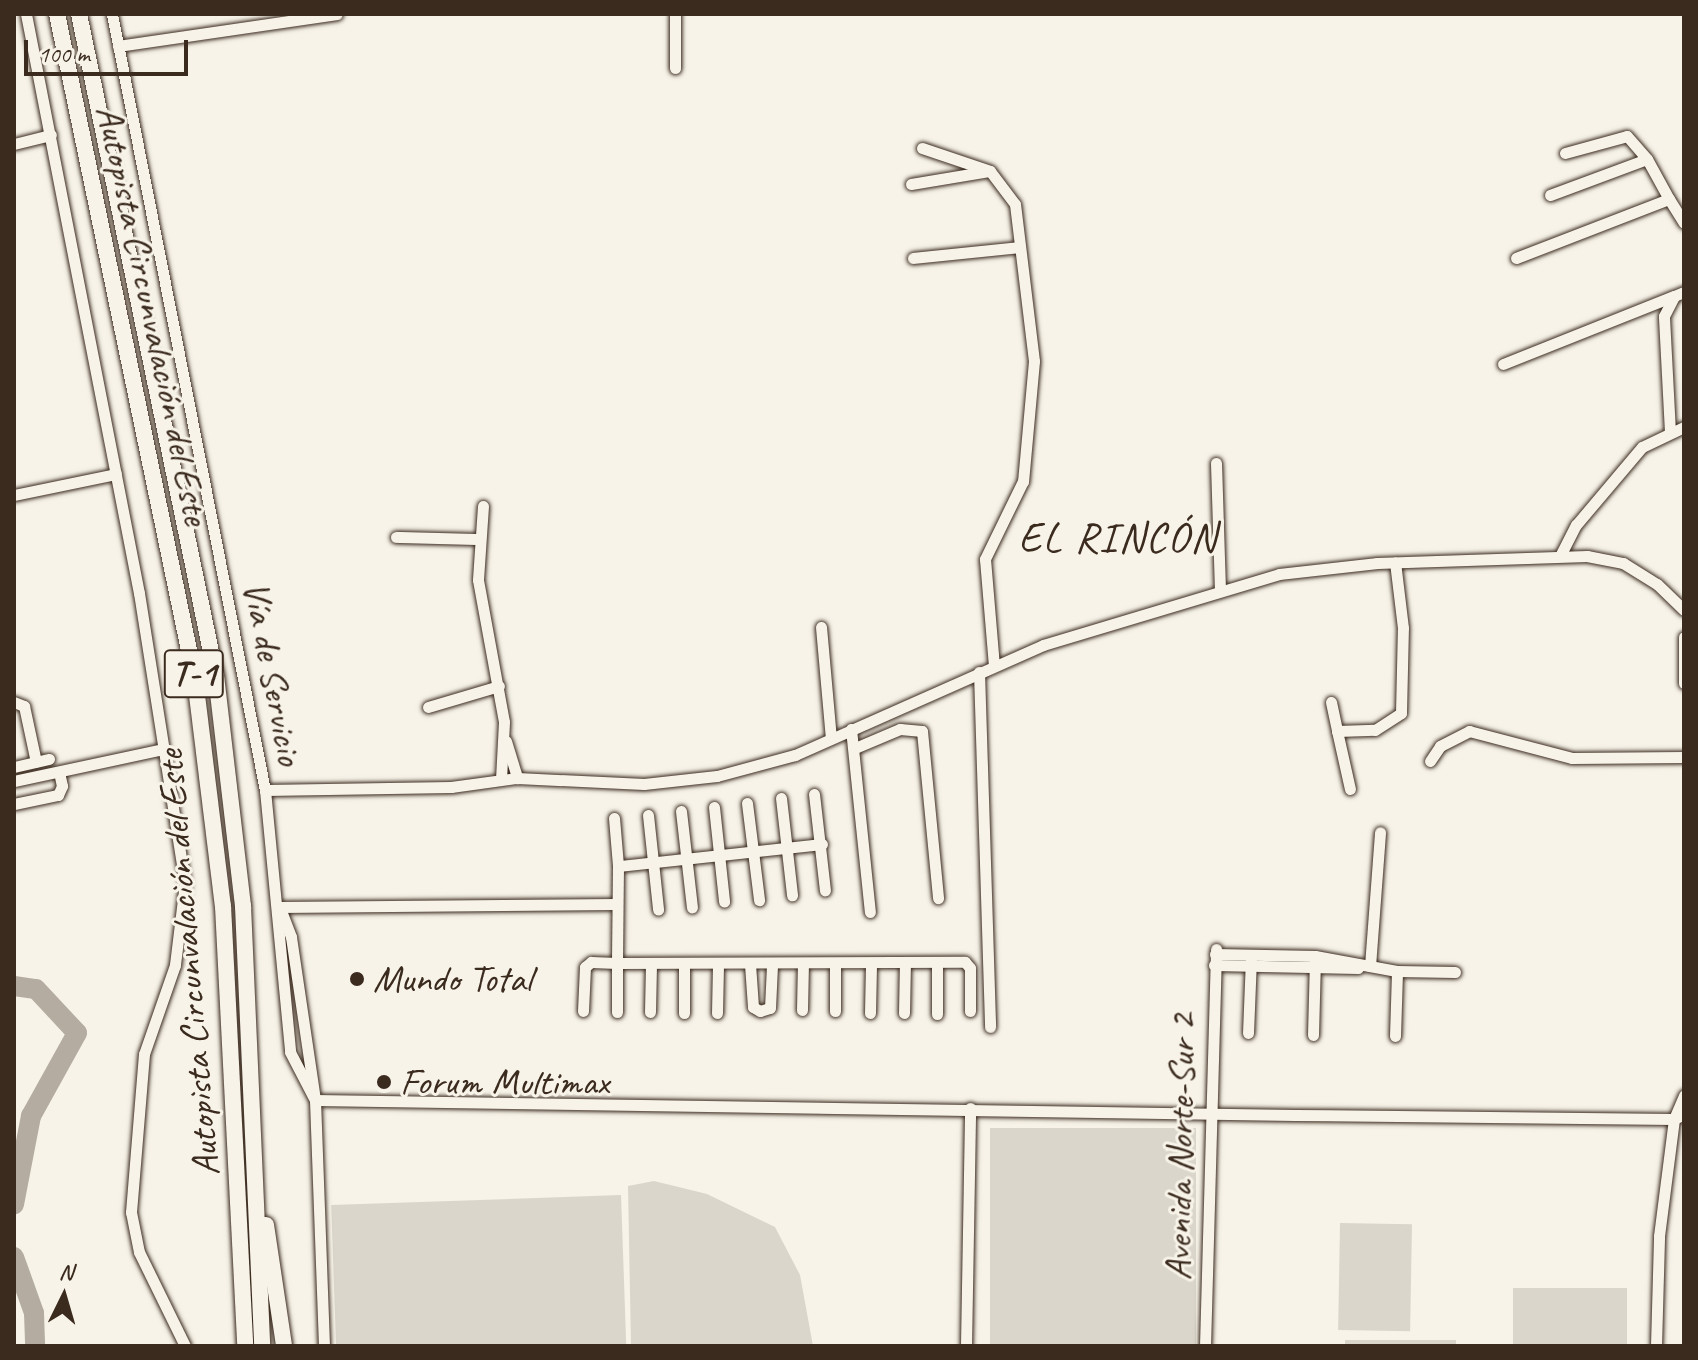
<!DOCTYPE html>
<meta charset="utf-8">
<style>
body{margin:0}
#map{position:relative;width:1698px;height:1360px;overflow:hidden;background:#f7f3e8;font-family:Caveat,sans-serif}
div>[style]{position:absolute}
.green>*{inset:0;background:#dbd6cb;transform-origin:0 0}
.river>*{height:20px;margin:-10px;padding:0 10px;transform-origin:10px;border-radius:10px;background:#b4aca0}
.roads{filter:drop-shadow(0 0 2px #3b2a1e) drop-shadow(0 0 2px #3b2a1e)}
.minor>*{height:11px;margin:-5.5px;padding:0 5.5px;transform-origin:5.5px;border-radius:5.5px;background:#f7f3e8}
.highway>*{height:16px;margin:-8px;padding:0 8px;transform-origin:8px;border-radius:8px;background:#f7f3e8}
.dots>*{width:22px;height:22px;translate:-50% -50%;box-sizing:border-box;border:4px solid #f7f3e8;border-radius:50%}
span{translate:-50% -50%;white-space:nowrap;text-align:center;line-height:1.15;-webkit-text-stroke:6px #f7f3e8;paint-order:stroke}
.shield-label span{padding:2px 6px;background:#f7f3e8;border:2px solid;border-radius:6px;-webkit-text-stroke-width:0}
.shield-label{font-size:36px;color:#3b2a1e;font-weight:700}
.street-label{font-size:38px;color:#3b2a1e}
.poi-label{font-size:38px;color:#3b2a1e}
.left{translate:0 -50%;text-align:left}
.quarter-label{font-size:42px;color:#3b2a1e;letter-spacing:2px}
.frame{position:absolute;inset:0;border:16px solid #3b2a1e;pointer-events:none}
.north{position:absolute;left:24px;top:1256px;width:80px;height:80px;-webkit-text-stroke:6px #f7f3e8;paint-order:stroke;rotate:5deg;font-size:22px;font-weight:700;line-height:32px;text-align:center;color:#3b2a1e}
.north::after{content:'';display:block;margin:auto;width:28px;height:36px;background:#3b2a1e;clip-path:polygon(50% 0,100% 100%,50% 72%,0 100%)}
.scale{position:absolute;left:24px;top:40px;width:164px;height:36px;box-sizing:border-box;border:4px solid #3b2a1e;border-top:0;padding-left:10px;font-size:24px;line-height:28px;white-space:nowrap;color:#3b2a1e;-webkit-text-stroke:6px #f7f3e8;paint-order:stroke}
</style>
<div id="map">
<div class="green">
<div style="left:990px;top:1128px;width:206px;height:218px"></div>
<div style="clip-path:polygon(654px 1181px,707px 1194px,775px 1227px,800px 1275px,813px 1346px,631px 1346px,628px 1186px)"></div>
<div style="left:621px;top:1195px;width:151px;height:290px;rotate:88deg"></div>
<div style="left:1340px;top:1223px;width:72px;height:107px;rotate:1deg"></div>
<div style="left:1513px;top:1288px;width:114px;height:58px"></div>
<div style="left:1345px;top:1340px;width:111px;height:6px"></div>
</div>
<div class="river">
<div style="left:14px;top:986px;width:22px;rotate:8deg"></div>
<div style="left:36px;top:989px;width:60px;rotate:47deg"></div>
<div style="left:77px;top:1033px;width:95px;rotate:119deg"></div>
<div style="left:31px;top:1116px;width:90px;rotate:100.9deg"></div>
<div style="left:14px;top:1257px;width:59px;rotate:70.3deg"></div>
<div style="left:34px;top:1313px;width:33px;rotate:88deg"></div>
</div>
<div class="roads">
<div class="minor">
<div style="left:26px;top:14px;width:590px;rotate:78.96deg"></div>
<div style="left:139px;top:593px;width:294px;rotate:81deg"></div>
<div style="left:185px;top:883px;width:83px;rotate:97deg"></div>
<div style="left:175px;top:965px;width:94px;rotate:109.2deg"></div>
<div style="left:144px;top:1054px;width:159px;rotate:94.7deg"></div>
<div style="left:131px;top:1212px;width:41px;rotate:78.7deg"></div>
<div style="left:139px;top:1252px;width:105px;rotate:63.9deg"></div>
<div style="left:112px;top:14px;width:791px;rotate:78.85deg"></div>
<div style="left:265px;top:790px;width:263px;rotate:84.5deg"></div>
<div style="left:290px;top:1052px;width:54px;rotate:62.5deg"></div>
<div style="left:118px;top:46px;width:221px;rotate:-8.3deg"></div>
<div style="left:675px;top:68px;width:54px;rotate:-90deg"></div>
<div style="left:14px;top:144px;width:38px;rotate:-14deg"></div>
<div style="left:922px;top:148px;width:72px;rotate:18.7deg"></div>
<div style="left:990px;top:171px;width:41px;rotate:52.9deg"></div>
<div style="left:1015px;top:204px;width:158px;rotate:83.1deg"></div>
<div style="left:1034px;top:361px;width:121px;rotate:95.2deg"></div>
<div style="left:1023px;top:481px;width:87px;rotate:116deg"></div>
<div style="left:985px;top:559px;width:107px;rotate:85.2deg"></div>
<div style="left:1565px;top:153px;width:64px;rotate:-15.3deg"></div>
<div style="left:1627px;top:136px;width:30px;rotate:49deg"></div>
<div style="left:911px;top:184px;width:79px;rotate:-9.5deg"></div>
<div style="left:1550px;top:195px;width:103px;rotate:-20.4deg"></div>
<div style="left:1647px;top:159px;width:46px;rotate:61.2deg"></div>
<div style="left:913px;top:258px;width:107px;rotate:-5.9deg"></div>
<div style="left:1516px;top:258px;width:164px;rotate:-21.1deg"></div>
<div style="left:1669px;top:199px;width:28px;rotate:58deg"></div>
<div style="left:1503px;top:364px;width:184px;rotate:-21.7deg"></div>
<div style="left:1670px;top:432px;width:116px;rotate:-93deg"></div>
<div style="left:1664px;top:316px;width:22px;rotate:-63deg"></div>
<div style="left:1674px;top:296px;width:11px;rotate:-22deg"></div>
<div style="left:1216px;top:463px;width:128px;rotate:88.2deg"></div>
<div style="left:14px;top:495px;width:104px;rotate:-11.6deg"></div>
<div style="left:483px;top:506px;width:74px;rotate:93.9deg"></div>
<div style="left:478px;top:580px;width:144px;rotate:79.6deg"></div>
<div style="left:504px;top:722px;width:57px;rotate:93deg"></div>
<div style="left:396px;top:537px;width:84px;rotate:1.4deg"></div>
<div style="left:1560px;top:556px;width:35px;rotate:-63deg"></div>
<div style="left:1576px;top:525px;width:102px;rotate:-49.8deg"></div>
<div style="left:1642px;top:447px;width:47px;rotate:-25.5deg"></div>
<div style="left:821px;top:627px;width:112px;rotate:84.9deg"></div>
<div style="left:1684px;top:637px;width:46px;rotate:90deg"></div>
<div style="left:979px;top:672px;width:355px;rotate:88.2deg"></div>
<div style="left:14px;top:702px;width:11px;rotate:22deg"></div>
<div style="left:24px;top:706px;width:57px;rotate:77.9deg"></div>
<div style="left:1331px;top:702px;width:30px;rotate:78deg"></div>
<div style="left:428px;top:707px;width:74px;rotate:-16.5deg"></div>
<div style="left:851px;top:729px;width:184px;rotate:84.1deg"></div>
<div style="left:506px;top:741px;width:39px;rotate:73deg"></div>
<div style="left:855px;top:748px;width:49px;rotate:-22.9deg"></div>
<div style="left:900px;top:729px;width:22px;rotate:5deg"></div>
<div style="left:922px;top:731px;width:168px;rotate:84.5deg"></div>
<div style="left:1430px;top:761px;width:18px;rotate:-56deg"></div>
<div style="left:1440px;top:746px;width:33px;rotate:-27deg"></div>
<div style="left:1469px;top:731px;width:106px;rotate:14.7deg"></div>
<div style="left:1572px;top:758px;width:112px;rotate:-0.5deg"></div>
<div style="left:14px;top:767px;width:36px;rotate:-13deg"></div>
<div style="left:14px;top:781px;width:152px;rotate:-12.1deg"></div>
<div style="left:1350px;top:789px;width:59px;rotate:-102.6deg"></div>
<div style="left:1337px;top:731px;width:38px;rotate:-2deg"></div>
<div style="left:1375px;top:730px;width:31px;rotate:-33deg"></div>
<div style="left:1401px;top:713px;width:85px;rotate:-88.7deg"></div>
<div style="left:1403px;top:628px;width:66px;rotate:-96.9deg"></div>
<div style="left:265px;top:790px;width:186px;rotate:-0.9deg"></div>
<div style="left:451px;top:787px;width:67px;rotate:-7.8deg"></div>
<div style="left:517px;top:778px;width:127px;rotate:2.7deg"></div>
<div style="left:644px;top:784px;width:73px;rotate:-6.3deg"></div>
<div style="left:717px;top:776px;width:81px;rotate:-15.1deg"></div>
<div style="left:795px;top:755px;width:271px;rotate:-23.9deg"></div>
<div style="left:1043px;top:645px;width:246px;rotate:-16.7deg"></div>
<div style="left:1279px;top:574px;width:99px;rotate:-6.4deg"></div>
<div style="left:1377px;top:563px;width:210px;rotate:-1.9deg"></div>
<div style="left:1587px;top:556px;width:37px;rotate:11deg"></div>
<div style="left:1623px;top:563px;width:40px;rotate:32deg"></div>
<div style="left:1657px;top:584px;width:37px;rotate:44deg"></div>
<div style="left:814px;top:794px;width:97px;rotate:83.5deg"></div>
<div style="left:781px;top:798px;width:98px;rotate:83.5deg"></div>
<div style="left:747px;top:803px;width:98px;rotate:82.9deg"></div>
<div style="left:14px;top:804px;width:45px;rotate:-11.6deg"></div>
<div style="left:58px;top:795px;width:10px;rotate:-66deg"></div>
<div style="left:62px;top:786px;width:14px;rotate:-102deg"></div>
<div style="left:714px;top:807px;width:95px;rotate:83.9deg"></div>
<div style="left:681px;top:811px;width:97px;rotate:83.5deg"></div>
<div style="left:648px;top:815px;width:95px;rotate:83.9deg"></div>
<div style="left:614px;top:818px;width:48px;rotate:85.2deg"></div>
<div style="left:822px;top:844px;width:205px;rotate:173.8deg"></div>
<div style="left:618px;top:866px;width:97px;rotate:90.6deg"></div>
<div style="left:617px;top:963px;width:348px;rotate:-0.2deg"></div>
<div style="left:965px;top:962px;width:8px;rotate:50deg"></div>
<div style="left:970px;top:968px;width:43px;rotate:90deg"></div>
<div style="left:279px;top:907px;width:337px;rotate:-0.5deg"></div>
<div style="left:280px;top:908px;width:31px;rotate:69deg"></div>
<div style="left:291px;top:937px;width:165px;rotate:81.6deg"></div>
<div style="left:315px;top:1100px;width:246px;rotate:87.9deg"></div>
<div style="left:1215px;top:954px;width:100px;rotate:1.1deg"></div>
<div style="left:1315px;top:956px;width:83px;rotate:10.4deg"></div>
<div style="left:1397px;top:971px;width:58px;rotate:1deg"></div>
<div style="left:750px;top:964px;width:43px;rotate:86deg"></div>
<div style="left:753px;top:1007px;width:8px;rotate:30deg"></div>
<div style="left:760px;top:1011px;width:10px;rotate:-17deg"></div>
<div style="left:770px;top:1008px;width:43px;rotate:-87.3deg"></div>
<div style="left:1214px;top:965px;width:144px;rotate:1.2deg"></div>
<div style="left:1370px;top:966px;width:134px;rotate:-85.7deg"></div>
<div style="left:802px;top:1010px;width:46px;rotate:-88.8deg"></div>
<div style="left:583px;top:1011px;width:44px;rotate:-87.4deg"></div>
<div style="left:585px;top:967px;width:8px;rotate:-40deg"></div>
<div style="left:591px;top:962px;width:26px;rotate:2deg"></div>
<div style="left:617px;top:963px;width:49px;rotate:90deg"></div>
<div style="left:835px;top:1011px;width:48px;rotate:-90deg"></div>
<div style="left:650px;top:1012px;width:49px;rotate:-88.8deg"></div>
<div style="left:684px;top:1013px;width:50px;rotate:-90deg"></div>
<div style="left:717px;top:1013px;width:49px;rotate:-88.8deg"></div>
<div style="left:870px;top:1013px;width:49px;rotate:-88.8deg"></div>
<div style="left:904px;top:1013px;width:50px;rotate:-88.9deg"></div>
<div style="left:937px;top:1014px;width:51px;rotate:-90deg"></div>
<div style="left:1248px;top:1033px;width:74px;rotate:-87.7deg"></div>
<div style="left:1313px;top:1035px;width:74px;rotate:-88.5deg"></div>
<div style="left:1395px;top:1036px;width:65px;rotate:-88.2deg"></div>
<div style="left:315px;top:1100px;width:980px;rotate:0.88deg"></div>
<div style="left:1295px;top:1115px;width:379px;rotate:0.6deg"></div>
<div style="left:1674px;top:1119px;width:11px;rotate:-27deg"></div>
<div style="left:966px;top:1346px;width:238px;rotate:-89deg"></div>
<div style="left:1205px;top:1346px;width:397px;rotate:-88.4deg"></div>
<div style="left:1656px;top:1346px;width:110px;rotate:-88.4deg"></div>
<div style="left:1659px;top:1236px;width:118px;rotate:-82.7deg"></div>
<div style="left:1674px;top:1119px;width:26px;rotate:-67deg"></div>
</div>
<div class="highway">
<div style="left:57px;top:14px;width:679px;rotate:78.28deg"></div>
<div style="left:195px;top:679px;width:229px;rotate:83deg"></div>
<div style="left:223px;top:906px;width:441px;rotate:87.1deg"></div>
<div style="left:79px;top:14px;width:676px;rotate:78.31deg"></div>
<div style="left:216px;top:676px;width:232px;rotate:83.3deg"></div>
<div style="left:243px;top:906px;width:440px;rotate:87.5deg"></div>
<div style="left:266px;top:1225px;width:122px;rotate:81.5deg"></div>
</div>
</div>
<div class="dots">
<div style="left:357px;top:979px;background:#3b2a1e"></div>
<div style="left:384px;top:1082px;background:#3b2a1e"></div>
</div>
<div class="shield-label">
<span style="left:194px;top:674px">T-1</span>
</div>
<div class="street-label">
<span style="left:153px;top:315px;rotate:78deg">Autopista Circunvalación del Este</span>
<span style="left:273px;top:673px;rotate:79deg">Vía de Servicio</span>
<span style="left:188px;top:963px;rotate:-95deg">Autopista Circunvalación del Este</span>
<span style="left:1180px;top:1147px;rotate:-89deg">Avenida Norte-Sur 2</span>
</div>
<div class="poi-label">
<span class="left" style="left:373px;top:979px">Mundo Total</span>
<span class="left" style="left:400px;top:1082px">Forum Multimax</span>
</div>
<div class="quarter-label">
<span style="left:1118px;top:538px">EL RINCÓN</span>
</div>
<div class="frame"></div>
<div class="north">N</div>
<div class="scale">100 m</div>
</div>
